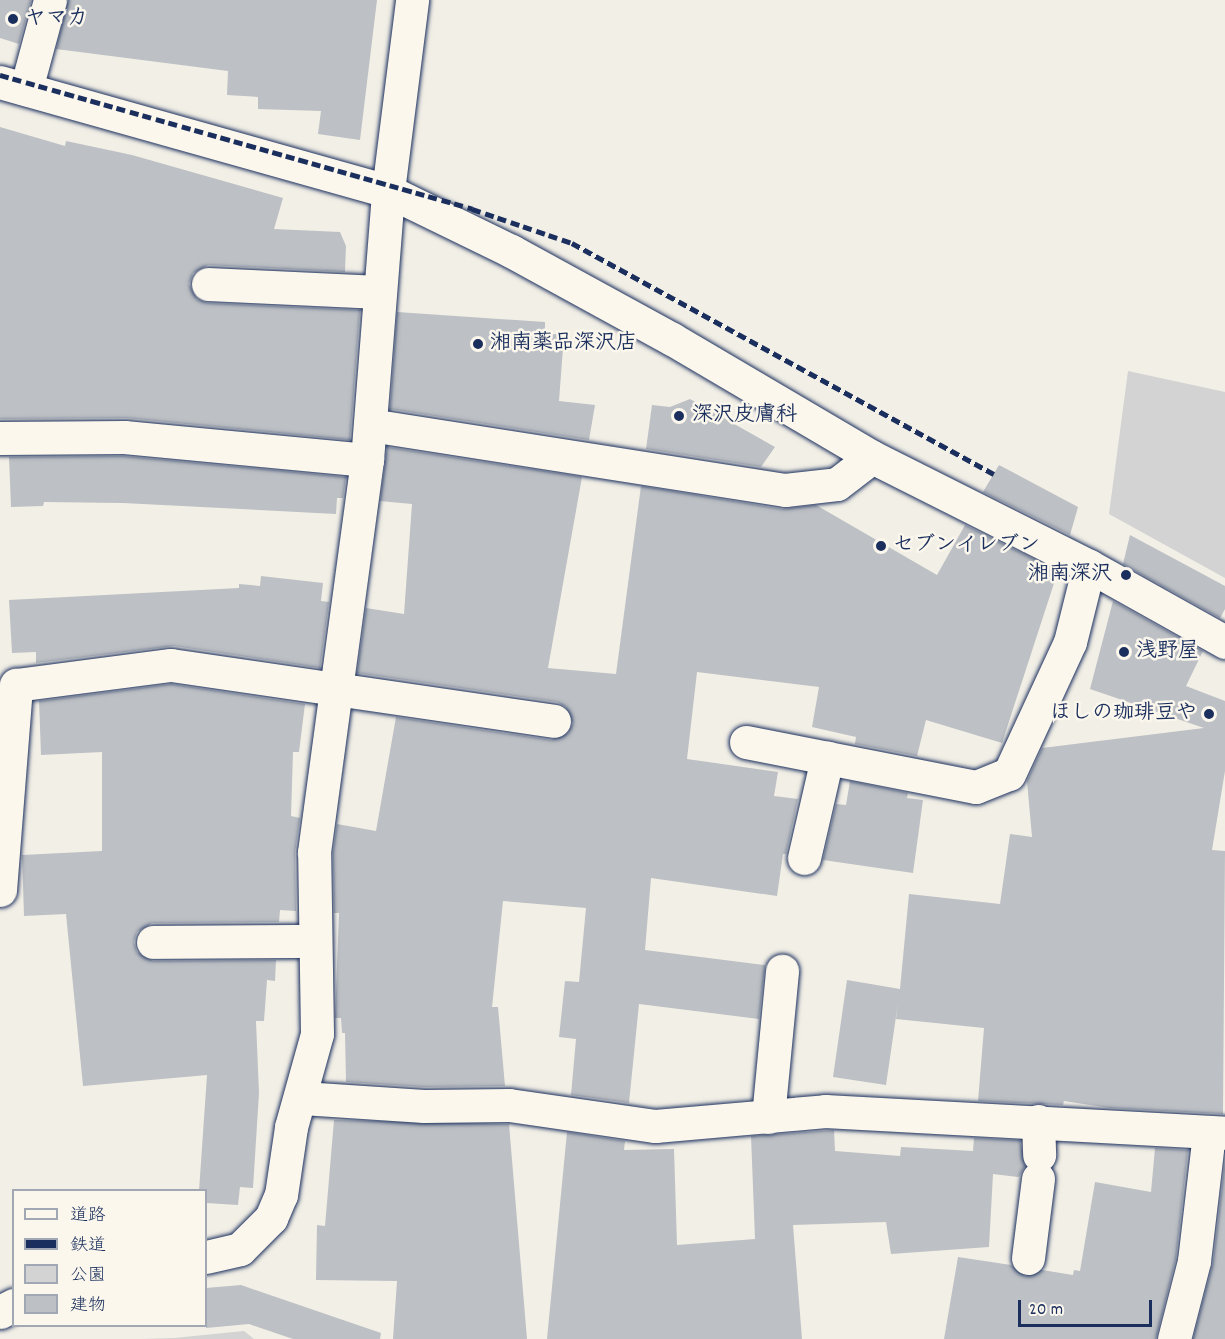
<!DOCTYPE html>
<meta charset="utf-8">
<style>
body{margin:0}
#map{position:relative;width:1225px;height:1339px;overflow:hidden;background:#f2efe6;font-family:Dekko,"Klee One",sans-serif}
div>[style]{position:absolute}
.green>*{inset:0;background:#d2d3d2}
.building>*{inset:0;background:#bdc0c4}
.roads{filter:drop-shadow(0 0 2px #1b2f5e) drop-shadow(0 0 2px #1b2f5e)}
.minor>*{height:33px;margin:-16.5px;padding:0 16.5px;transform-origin:16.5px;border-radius:16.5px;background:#fbf7ec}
.rail>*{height:4.5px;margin-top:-2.25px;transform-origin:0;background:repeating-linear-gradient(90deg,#1b2f5e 0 9px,transparent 0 13.5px)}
.dots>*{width:16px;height:16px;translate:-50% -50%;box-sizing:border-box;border:3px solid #fbf7ec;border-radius:50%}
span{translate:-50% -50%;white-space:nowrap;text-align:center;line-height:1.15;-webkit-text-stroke:5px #fbf7ec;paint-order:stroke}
.poi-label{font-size:21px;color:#1b2f5e;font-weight:700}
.left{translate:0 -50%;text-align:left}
.right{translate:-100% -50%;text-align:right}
.legend{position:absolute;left:12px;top:1189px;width:195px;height:138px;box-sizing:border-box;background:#fbf7ec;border:2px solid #a1a7b3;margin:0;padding:8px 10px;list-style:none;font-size:18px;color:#1b2f5e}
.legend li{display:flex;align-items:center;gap:12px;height:30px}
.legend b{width:30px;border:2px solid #a1a7b3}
.scale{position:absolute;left:1018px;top:1300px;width:134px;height:27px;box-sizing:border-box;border:3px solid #1b2f5e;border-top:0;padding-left:8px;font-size:18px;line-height:21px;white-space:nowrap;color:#1b2f5e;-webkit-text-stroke:4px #fbf7ec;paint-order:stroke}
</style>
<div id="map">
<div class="green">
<div style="clip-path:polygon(1128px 371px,1225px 392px,1225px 578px,1109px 514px)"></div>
<div style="clip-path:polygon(244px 1331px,254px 1339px,142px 1339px,174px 1338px)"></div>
</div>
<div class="building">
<div style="clip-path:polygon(0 0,31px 0,19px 44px,0 38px)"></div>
<div style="clip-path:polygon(68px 0,377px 0,360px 140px,318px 134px,321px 111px,258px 109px,258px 97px,227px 95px,228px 71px,56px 49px)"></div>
<div style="clip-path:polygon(0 127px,65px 146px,66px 141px,132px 155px,283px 198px,274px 229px,340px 232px,346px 246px,345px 272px,208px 265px,193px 273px,189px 284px,197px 299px,207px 303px,360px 310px,350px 440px,126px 418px,0 419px)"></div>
<div style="clip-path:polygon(397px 312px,545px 322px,545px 334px,558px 334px,557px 347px,563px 348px,559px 401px,595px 405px,589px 440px,390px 409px)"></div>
<div style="clip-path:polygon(690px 399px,775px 447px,761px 467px,646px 449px,652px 405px,670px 407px)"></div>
<div style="clip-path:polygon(387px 447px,582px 477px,548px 668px,616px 674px,641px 486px,782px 509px,816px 505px,937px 575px,965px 525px,1058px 571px,1002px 743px,926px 720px,917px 756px,855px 744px,856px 737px,812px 727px,819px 687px,697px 672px,687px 759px,778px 772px,774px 796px,798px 799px,786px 854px,783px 854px,777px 896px,651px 878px,645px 950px,765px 965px,759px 1019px,639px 1004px,629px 1103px,571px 1095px,576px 1039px,559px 1037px,565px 981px,579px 982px,586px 908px,503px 901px,492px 1007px,498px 1007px,505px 1086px,424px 1087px,346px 1082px,345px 1033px,342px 1033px,341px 1018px,335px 1018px,339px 913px,334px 913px,333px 853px,337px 824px,376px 831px,396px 717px,551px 740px,568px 733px,573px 723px,566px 707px,557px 702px,357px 673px,366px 608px,404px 614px,412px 504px,380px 501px)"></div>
<div style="clip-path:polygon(123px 456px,346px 477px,343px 498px,337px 498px,336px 514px,123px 503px,44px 502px,43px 506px,11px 507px,9px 457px)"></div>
<div style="clip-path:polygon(999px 465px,1078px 507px,1070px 535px,983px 492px)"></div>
<div style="clip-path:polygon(1130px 535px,1225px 586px,1225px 609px,1220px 618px,1123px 564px)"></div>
<div style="clip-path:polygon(261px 576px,323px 583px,321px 601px,329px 602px,320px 668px,174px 646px,36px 663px,36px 652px,12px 653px,9px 600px,239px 588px,239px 584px,260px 586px)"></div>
<div style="clip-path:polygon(1113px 601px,1203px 651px,1186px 686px,1225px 701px,1225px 771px,1212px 850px,1225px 851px,1223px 1114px,1109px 1108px,1064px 1101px,1063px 1105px,978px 1101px,984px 1028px,896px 1019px,898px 1003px,886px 1085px,833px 1077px,847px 980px,900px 989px,909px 894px,1000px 904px,1010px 834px,1032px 837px,1027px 781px,1042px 748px,1204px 728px,1090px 689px)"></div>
<div style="clip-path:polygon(171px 684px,305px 704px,299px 752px,293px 752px,291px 816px,300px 818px,295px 852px,296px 911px,280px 910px,279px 922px,152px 923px,137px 932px,134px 942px,137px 952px,153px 961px,276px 960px,275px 981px,267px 980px,264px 1021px,256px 1021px,259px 1093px,253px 1188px,240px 1187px,238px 1205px,206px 1203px,206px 1191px,199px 1191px,207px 1075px,83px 1086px,66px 914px,24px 916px,22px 855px,102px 851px,102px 752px,41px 755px,39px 701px)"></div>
<div style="clip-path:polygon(850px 781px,908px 793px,907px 798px,923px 800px,913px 873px,823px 860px,836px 804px,846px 805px)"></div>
<div style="clip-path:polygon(334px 1120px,509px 1124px,527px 1339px,393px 1339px,397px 1281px,316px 1280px,317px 1225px,325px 1226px)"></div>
<div style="clip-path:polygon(834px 1130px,835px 1151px,900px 1156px,901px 1147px,973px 1151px,974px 1138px,1020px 1140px,1025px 1166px,1019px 1177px,993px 1174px,989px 1247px,891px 1254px,886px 1222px,793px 1225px,802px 1339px,547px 1339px,567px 1132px,625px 1141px,624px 1150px,674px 1149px,677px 1245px,755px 1239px,751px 1136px)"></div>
<div style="clip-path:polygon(1155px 1148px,1188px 1150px,1176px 1258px,1156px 1339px,944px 1339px,958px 1257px,1011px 1265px,1025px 1276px,1042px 1270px,1073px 1275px,1074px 1270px,1080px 1271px,1095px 1182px,1151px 1192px)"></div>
<div style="clip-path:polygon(1225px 1161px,1225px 1339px,1193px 1339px,1213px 1263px)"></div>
<div style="clip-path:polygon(241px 1285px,381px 1333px,380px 1339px,293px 1339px,249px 1324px,206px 1328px,206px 1288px)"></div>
</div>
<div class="roads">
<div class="minor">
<div style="left:0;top:82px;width:403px;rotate:15.7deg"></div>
<div style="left:388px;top:191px;width:137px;rotate:26deg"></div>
<div style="left:511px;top:251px;width:183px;rotate:28.7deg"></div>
<div style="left:672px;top:339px;width:232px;rotate:30.5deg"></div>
<div style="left:872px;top:457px;width:243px;rotate:26.7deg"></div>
<div style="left:1089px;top:566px;width:156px;rotate:29.2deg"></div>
<div style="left:26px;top:89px;width:92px;rotate:-74.9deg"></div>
<div style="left:208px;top:284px;width:171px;rotate:2.7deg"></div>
<div style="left:370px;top:425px;width:420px;rotate:8.9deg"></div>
<div style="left:785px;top:490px;width:52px;rotate:-6.6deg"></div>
<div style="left:837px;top:484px;width:44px;rotate:-37.6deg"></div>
<div style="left:0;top:438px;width:124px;rotate:-0.5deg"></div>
<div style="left:124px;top:437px;width:244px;rotate:5.4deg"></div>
<div style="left:746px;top:742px;width:234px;rotate:11.1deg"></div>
<div style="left:976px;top:787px;width:35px;rotate:-22deg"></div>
<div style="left:1009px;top:774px;width:145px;rotate:-65.2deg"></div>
<div style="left:1070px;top:642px;width:78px;rotate:-76deg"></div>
<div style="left:804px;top:858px;width:103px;rotate:-77deg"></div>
<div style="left:0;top:890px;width:206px;rotate:-85.5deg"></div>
<div style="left:16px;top:685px;width:156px;rotate:-7.4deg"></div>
<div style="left:171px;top:665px;width:387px;rotate:8.3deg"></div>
<div style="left:153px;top:942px;width:162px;rotate:-0.4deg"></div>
<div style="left:302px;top:1098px;width:122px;rotate:3.8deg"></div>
<div style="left:424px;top:1106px;width:85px;rotate:-0.7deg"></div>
<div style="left:509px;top:1105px;width:148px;rotate:8.2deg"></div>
<div style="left:655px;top:1126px;width:171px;rotate:-5deg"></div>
<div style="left:825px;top:1111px;width:401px;rotate:3.1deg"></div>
<div style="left:768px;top:1117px;width:147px;rotate:-84.5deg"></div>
<div style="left:1038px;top:1121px;width:34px;rotate:88deg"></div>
<div style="left:206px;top:1257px;width:35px;rotate:-13deg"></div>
<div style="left:240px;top:1249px;width:44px;rotate:-45deg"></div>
<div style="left:271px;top:1218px;width:25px;rotate:-67deg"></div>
<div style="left:281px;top:1195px;width:69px;rotate:-81.6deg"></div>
<div style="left:291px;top:1127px;width:97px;rotate:-74.4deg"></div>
<div style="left:317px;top:1034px;width:182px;rotate:-90.9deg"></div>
<div style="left:314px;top:852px;width:396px;rotate:-82.3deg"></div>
<div style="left:367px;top:460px;width:270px;rotate:-85.5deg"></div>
<div style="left:388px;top:191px;width:193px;rotate:-82.8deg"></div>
<div style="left:1028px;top:1258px;width:80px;rotate:-82.8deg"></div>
<div style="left:0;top:1312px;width:16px;rotate:-27deg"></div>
<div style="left:1174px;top:1339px;width:81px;rotate:-75.6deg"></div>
<div style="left:1194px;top:1261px;width:129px;rotate:-83.3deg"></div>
</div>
</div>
<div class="rail">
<div style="left:0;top:75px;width:491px;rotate:15.8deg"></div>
<div style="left:472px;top:209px;width:106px;rotate:18.8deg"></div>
<div style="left:572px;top:243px;width:481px;rotate:28.7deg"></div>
</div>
<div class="dots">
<div style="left:13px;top:19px;background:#1b2f5e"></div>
<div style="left:478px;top:344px;background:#1b2f5e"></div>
<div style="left:679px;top:416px;background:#1b2f5e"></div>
<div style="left:881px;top:546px;background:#1b2f5e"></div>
<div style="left:1126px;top:575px;background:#1b2f5e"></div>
<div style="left:1124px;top:652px;background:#1b2f5e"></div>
<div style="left:1209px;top:714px;background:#1b2f5e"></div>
</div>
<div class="poi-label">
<span class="left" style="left:25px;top:19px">ヤマカ</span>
<span class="left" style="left:490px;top:344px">湘南薬品深沢店</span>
<span class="left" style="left:692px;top:416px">深沢皮膚科</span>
<span class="left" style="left:893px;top:546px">セブンイレブン</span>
<span class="right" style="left:1112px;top:575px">湘南深沢</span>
<span class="left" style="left:1136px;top:652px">浅野屋</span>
<span class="right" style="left:1197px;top:714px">ほしの珈琲豆や</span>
</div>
<ul class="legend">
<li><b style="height:8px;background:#fbf7ec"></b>道路</li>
<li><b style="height:8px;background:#1b2f5e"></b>鉄道</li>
<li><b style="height:16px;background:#d2d3d2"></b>公園</li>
<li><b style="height:16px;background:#bdc0c4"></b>建物</li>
</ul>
<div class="scale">20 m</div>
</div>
